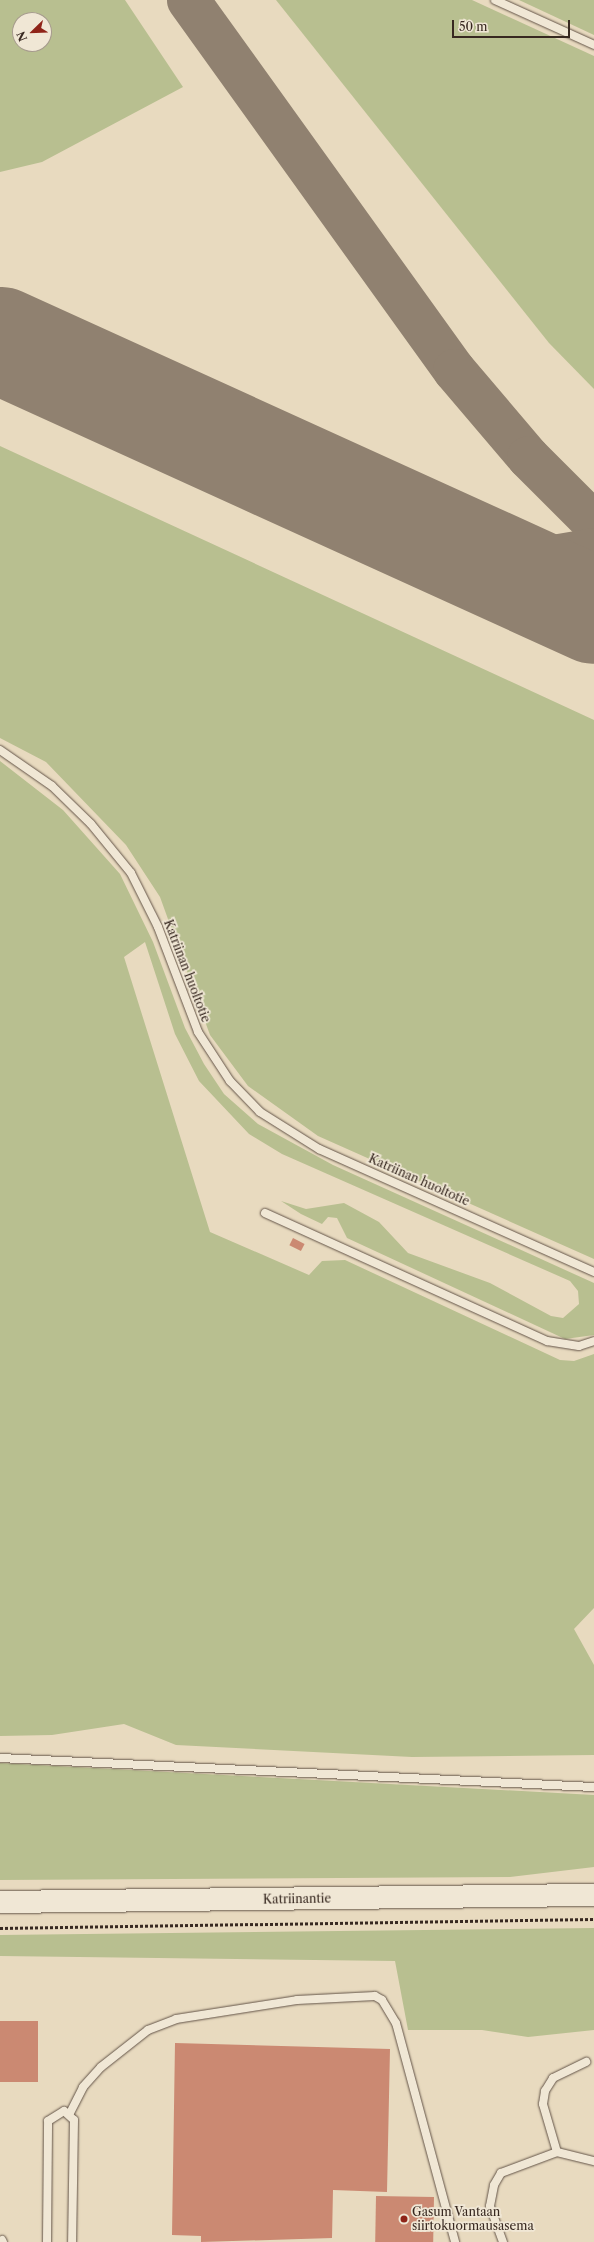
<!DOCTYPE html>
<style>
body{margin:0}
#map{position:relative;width:594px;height:2242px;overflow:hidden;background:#e8dabf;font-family:"Libre Caslon Text",serif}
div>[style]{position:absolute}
.green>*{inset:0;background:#b8bf90}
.taxiway>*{height:43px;margin:-21.5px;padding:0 21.5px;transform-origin:21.5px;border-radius:21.5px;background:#908170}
.runway>*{height:107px;margin:-53.5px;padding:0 53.5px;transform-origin:53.5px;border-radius:53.5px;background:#908170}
.building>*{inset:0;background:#cb8972;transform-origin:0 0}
.path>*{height:2.5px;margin-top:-1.25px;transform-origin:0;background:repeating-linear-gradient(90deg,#372820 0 3px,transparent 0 5px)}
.roads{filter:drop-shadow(0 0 1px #635448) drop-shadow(0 0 1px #635448)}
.lane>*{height:8px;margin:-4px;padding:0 4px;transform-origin:4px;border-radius:4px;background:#f0e7d5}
.secondary>*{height:22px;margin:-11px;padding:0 11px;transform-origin:11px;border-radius:11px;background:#f0e7d5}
.dots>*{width:11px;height:11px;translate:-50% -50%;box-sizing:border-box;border:2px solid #f0e7d5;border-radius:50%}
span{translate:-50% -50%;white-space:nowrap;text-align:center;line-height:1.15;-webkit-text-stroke:3.5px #f0e7d5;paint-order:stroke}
.street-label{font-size:12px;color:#372820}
.poi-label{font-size:12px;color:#372820}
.left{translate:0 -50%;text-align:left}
.north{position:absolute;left:12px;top:12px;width:40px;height:40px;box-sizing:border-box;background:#f0e7d5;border:1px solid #a69b8d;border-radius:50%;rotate:247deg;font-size:11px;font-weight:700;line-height:16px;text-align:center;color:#372820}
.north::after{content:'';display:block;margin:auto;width:14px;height:18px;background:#8f2418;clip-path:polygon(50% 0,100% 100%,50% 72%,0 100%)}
.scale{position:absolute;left:452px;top:20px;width:118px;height:18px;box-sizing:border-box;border:2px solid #372820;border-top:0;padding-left:5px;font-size:12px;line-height:14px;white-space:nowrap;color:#372820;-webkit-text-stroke:3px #f0e7d5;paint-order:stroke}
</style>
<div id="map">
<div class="green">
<div style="clip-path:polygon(evenodd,0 0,125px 0,183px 87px,42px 162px,0 172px,0 0,20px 20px,44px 20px,44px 44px,20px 44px,20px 20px)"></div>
<div style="clip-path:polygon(276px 0,472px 0,594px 56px,594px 389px,549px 343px)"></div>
<div style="clip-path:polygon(519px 0,594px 0,594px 35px)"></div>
<div style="clip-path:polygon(0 446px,594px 720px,594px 1259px,318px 1136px,248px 1086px,210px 1035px,160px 897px,126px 845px,46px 762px,0 738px)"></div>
<div style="clip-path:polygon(0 761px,63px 810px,120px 874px,153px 942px,185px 1028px,204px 1064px,224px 1094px,258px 1124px,333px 1165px,594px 1283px,594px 1335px,565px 1339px,347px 1238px,337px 1218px,328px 1217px,322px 1224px,301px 1214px,281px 1201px,306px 1209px,344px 1203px,379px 1222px,408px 1253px,490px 1283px,551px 1316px,563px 1318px,579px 1304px,578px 1291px,570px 1281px,282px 1154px,249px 1134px,199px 1081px,175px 1034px,145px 942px,124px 957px,210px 1232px,309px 1275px,322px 1261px,345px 1260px,560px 1360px,574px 1361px,594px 1354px,594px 1608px,574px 1629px,594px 1665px,594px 1755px,412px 1757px,176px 1745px,124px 1724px,52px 1735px,0 1736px)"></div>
<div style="clip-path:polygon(0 1763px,594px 1795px,594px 1867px,510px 1877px,0 1880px)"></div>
<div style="clip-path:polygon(594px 1928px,594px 2030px,528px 2037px,482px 2030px,408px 2030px,395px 1961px,0 1956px,0 1935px)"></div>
</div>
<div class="taxiway">
<div style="left:188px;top:0;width:456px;rotate:54.3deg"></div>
<div style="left:454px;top:370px;width:114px;rotate:49.6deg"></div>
<div style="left:528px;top:457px;width:93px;rotate:45deg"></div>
<div style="left:400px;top:522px;width:79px;rotate:21.4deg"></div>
<div style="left:474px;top:551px;width:41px;rotate:8.3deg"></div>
<div style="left:515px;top:557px;width:38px;rotate:-2deg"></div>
<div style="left:553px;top:556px;width:42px;rotate:-9.7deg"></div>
</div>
<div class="runway">
<div style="left:0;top:340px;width:652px;rotate:24.44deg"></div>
</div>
<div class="building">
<div style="left:293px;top:1238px;width:13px;height:8px;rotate:27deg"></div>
<div style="left:0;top:2021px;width:38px;height:61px"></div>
<div style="clip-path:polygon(175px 2043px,390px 2049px,387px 2192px,333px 2190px,332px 2238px,201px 2242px,201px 2236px,172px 2235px)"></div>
<div style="left:376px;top:2196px;width:58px;height:46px;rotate:1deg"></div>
</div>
<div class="path">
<div style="left:0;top:1928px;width:594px;rotate:-0.87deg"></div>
</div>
<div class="roads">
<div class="lane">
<div style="left:495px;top:0;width:109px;rotate:24.4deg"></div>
<div style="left:0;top:750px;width:63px;rotate:34.7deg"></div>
<div style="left:52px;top:786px;width:54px;rotate:44.3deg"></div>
<div style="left:91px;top:824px;width:63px;rotate:50.8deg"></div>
<div style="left:131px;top:873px;width:60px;rotate:63.4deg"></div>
<div style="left:158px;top:927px;width:112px;rotate:69.1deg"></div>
<div style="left:198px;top:1032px;width:59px;rotate:56.9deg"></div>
<div style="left:230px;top:1081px;width:43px;rotate:45.9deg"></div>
<div style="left:260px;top:1112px;width:70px;rotate:32.1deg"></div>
<div style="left:319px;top:1149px;width:301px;rotate:24.1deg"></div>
<div style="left:265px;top:1213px;width:310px;rotate:24.4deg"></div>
<div style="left:547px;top:1341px;width:32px;rotate:9deg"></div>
<div style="left:579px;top:1346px;width:16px;rotate:-18deg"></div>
<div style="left:0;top:1758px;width:595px;rotate:2.8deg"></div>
<div style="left:70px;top:2113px;width:29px;rotate:-63deg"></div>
<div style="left:83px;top:2087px;width:27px;rotate:-48deg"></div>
<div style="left:101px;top:2067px;width:60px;rotate:-38.2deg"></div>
<div style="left:148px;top:2030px;width:30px;rotate:-21deg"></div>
<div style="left:176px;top:2019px;width:122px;rotate:-8.9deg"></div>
<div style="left:297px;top:2000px;width:78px;rotate:-2.9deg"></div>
<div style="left:375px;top:1996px;width:8px;rotate:30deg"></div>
<div style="left:382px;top:2000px;width:27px;rotate:59deg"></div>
<div style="left:396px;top:2023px;width:227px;rotate:74.9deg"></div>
<div style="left:557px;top:2152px;width:50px;rotate:-106.3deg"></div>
<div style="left:543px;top:2104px;width:13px;rotate:-81deg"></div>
<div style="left:545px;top:2091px;width:15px;rotate:-58deg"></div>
<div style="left:553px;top:2078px;width:37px;rotate:-26deg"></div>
<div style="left:2px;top:2240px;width:2px;rotate:63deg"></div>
<div style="left:47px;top:2242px;width:121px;rotate:-89.5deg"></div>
<div style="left:48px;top:2121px;width:19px;rotate:-32deg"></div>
<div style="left:64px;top:2111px;width:13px;rotate:42deg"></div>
<div style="left:74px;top:2120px;width:122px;rotate:90.9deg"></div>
<div style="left:503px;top:2242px;width:38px;rotate:-110deg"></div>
<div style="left:490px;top:2206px;width:21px;rotate:-79deg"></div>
<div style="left:494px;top:2185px;width:14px;rotate:-60deg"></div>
<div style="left:501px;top:2173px;width:60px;rotate:-20.6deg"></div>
<div style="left:557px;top:2152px;width:38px;rotate:14deg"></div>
</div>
<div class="secondary">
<div style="left:0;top:1902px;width:594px;rotate:-0.68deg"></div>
</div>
</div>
<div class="dots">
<div style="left:404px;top:2219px;background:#8f2418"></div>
</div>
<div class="street-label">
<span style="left:187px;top:971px;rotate:69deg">Katriinan huoltotie</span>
<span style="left:419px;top:1180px;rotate:24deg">Katriinan huoltotie</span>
<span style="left:297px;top:1899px;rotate:-1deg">Katriinantie</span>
</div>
<div class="poi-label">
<span class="left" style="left:412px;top:2219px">Gasum Vantaan<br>siirtokuormausasema</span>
</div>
<div class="north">N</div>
<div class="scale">50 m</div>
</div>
